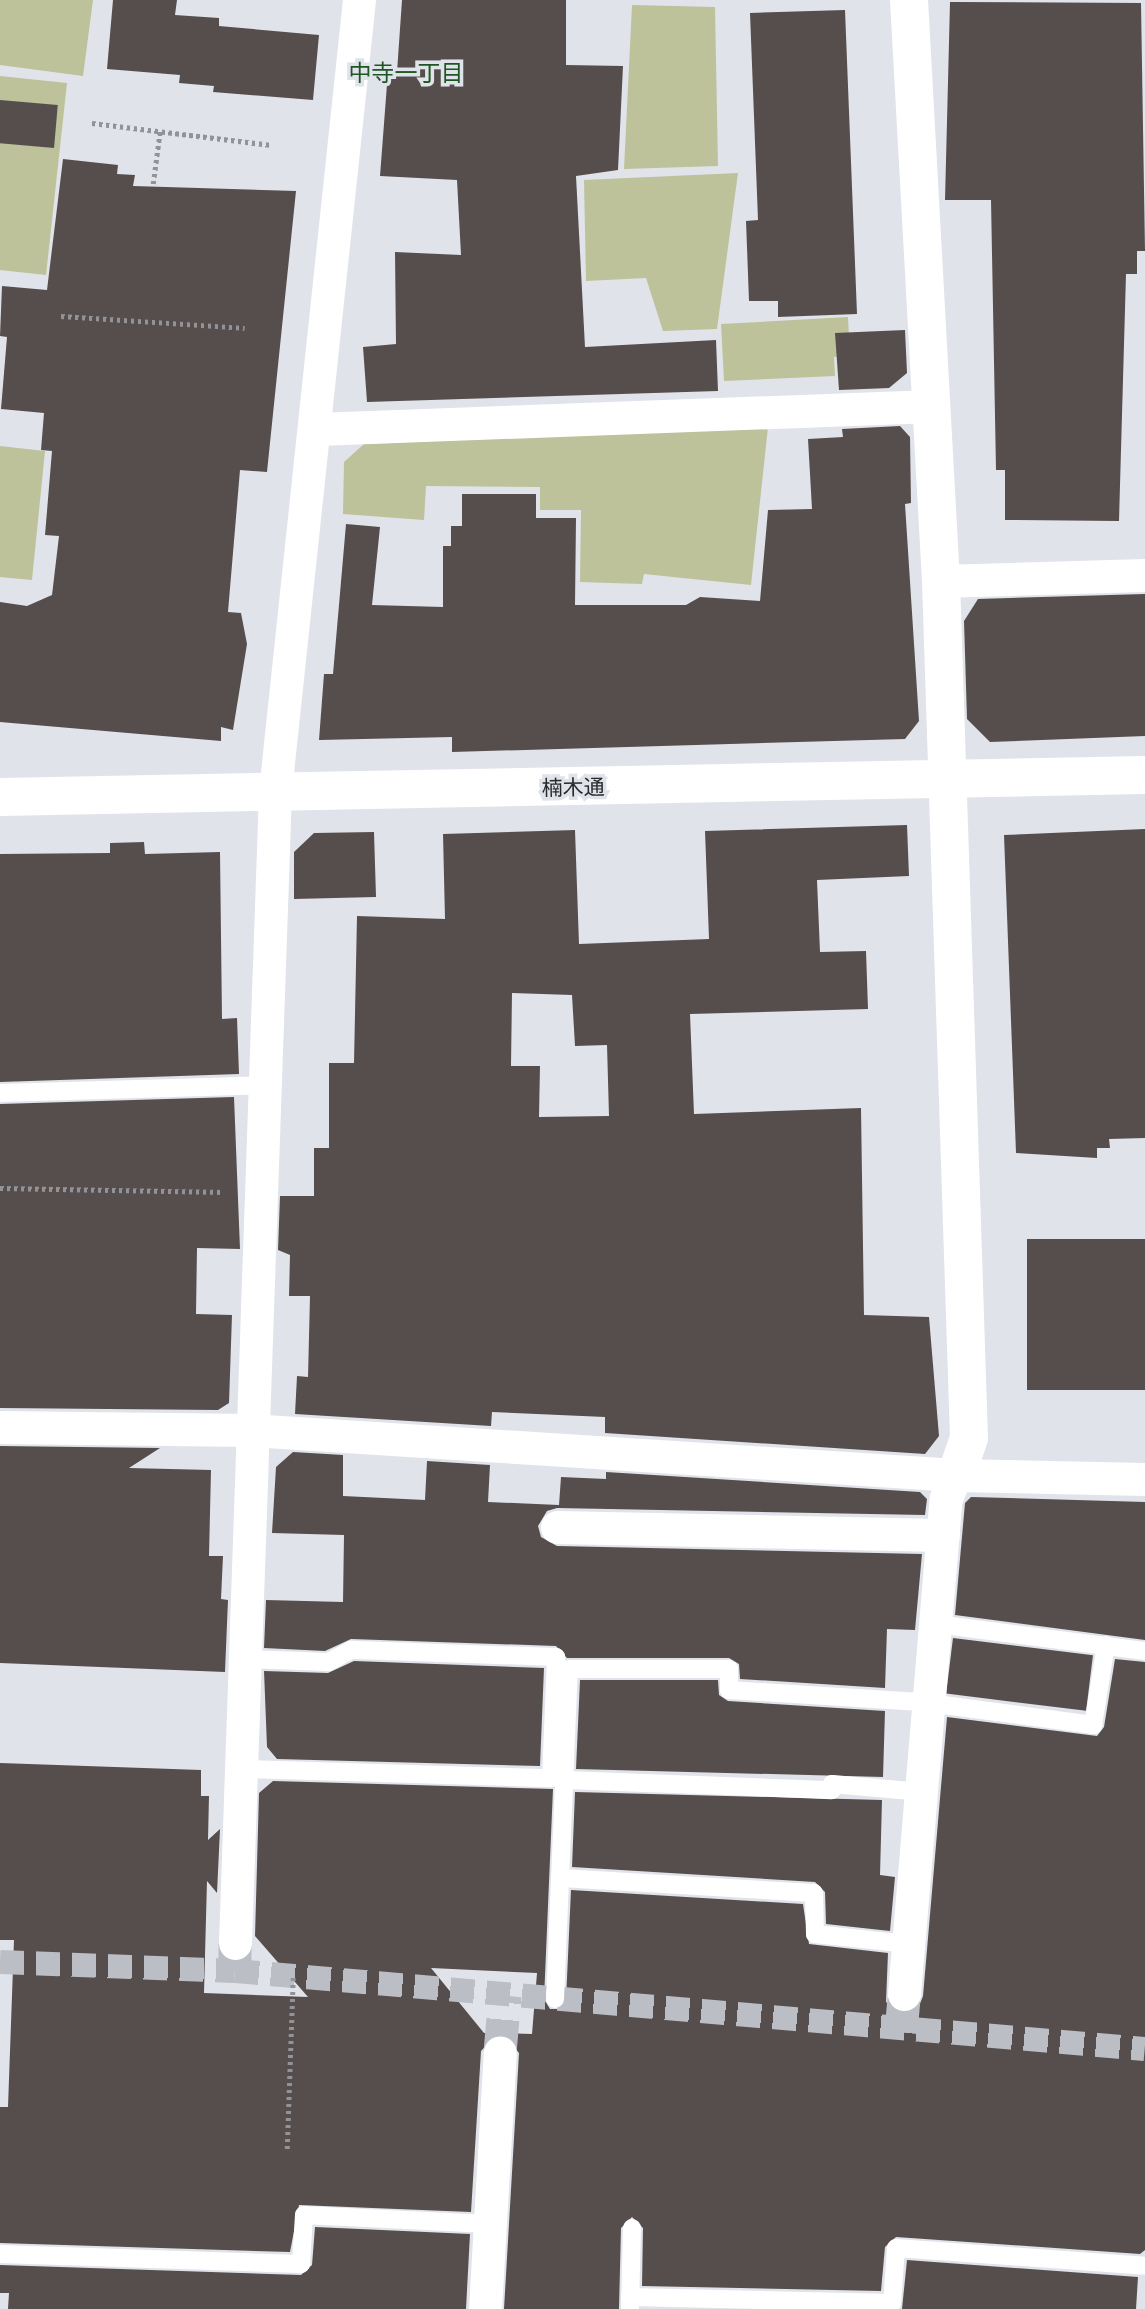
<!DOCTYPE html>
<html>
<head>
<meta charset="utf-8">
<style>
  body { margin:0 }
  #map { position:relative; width:1145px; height:2309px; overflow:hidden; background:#e0e3ea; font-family:"Golos Text","Noto Sans JP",sans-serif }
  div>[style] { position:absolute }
  .green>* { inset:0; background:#bdc29a }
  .building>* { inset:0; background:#564e4d; transform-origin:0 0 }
  .pedestrian-tunnel>* { height:24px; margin-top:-12px; transform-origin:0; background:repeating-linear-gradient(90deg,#bbbec4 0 24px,transparent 0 36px) }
  .minor-tunnel>* { height:33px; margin-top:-16.5px; transform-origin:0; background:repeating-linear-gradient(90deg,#bbbec4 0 33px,transparent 0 50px) }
  .path>* { height:4.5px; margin-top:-2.25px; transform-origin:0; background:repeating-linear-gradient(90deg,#919398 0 3.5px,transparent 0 7px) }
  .service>* { height:18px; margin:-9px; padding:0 9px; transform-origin:9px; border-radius:9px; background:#fff }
  .minor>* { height:33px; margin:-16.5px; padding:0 16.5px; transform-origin:16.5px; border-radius:16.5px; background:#fff }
  .tertiary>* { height:38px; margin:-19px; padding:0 19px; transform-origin:19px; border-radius:19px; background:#fff }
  span { translate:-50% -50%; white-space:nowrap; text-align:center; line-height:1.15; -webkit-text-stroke:7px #e0e3ea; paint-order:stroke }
  .street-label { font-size:21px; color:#27282a }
  .neighbourhood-label { font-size:23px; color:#1e5522 }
</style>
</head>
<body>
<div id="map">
  <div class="green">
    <div style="clip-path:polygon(0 0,93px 0,83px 76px,0 65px)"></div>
    <div style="clip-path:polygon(632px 5px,715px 7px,718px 166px,624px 169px)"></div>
    <div style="clip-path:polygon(0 76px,67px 83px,46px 275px,0 270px)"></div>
    <div style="clip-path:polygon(738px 173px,717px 329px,663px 331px,646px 278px,586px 281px,584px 180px)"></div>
    <div style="clip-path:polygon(848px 317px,850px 356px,834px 357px,835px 376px,724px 381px,721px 324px)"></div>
    <div style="clip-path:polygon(768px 427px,751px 585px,644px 574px,642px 584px,580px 582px,581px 510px,540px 510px,540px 487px,426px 486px,424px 520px,343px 514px,344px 462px,364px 444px)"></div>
    <div style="clip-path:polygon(0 446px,45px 451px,32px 580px,0 577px)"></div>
  </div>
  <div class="building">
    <div style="clip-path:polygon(113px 0,177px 0,175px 15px,219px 18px,219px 26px,319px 35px,313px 100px,213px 92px,214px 86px,179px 83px,180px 75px,107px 69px)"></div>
    <div style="clip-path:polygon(402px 0,566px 0,566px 65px,623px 66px,618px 170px,576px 176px,585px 347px,716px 340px,718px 391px,367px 402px,363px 347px,396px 344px,395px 252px,461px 255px,457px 180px,380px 176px,388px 71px,397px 72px)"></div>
    <div style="clip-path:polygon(950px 2px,1141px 3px,1145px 251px,1137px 251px,1137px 274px,1126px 274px,1119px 521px,1005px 520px,1005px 470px,996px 470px,991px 200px,945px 200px)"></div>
    <div style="clip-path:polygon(845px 10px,857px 314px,778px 317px,778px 301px,749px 301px,746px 221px,758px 220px,750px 13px)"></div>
    <div style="left:0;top:100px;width:58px;height:43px;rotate:5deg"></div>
    <div style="clip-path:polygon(63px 159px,118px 165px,117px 174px,135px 175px,133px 186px,296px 191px,267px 472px,240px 470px,228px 612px,241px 613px,247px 644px,233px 730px,221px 727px,221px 741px,0 722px,0 602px,27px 606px,52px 595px,59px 536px,45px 535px,52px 451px,41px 450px,44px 413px,1px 409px,7px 337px,0 336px,2px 286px,47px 290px)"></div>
    <div style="clip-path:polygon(905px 330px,907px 373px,889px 388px,839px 390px,835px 333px)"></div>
    <div style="clip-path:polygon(900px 426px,910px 437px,911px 503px,905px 504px,919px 721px,905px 739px,452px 752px,452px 737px,319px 740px,324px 674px,333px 674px,346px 524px,380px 527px,372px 605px,443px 607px,443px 546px,451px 546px,451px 526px,462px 526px,462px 494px,536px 494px,536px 518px,576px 518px,575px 605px,686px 605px,700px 597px,760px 601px,768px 510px,812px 509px,808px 439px,843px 437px,842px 429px)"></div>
    <div style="clip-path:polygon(1145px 594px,1145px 736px,990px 742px,967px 719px,964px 621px,978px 599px)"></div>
    <div style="clip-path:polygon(evenodd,907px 825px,909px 876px,817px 880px,820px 952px,866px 951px,868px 1009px,690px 1014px,694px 1114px,861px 1108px,864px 1315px,929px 1317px,939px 1436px,925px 1454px,605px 1433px,605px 1417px,492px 1412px,491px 1426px,295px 1414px,297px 1376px,308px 1377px,310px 1296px,289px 1296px,290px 1255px,278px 1250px,280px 1196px,314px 1196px,314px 1148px,329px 1148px,329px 1063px,354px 1063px,357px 916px,445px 919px,443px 834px,575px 830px,579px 944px,709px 939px,705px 831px,907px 825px,512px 993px,572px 995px,575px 1046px,607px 1045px,609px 1116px,539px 1117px,540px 1066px,511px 1066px,512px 993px)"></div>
    <div style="clip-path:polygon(1145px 829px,1145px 1138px,1109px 1139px,1110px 1148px,1097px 1148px,1097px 1158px,1016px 1153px,1004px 835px)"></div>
    <div style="clip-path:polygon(374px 832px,376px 897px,294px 899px,294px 852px,314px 833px)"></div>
    <div style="clip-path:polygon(144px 842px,145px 854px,220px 852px,222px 1019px,237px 1018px,239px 1074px,0 1082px,0 854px,110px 853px,110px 843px)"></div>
    <div style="clip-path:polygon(234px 1097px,240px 1249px,197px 1248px,196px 1314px,232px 1315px,229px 1403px,218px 1410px,0 1408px,0 1104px)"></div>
    <div style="left:1145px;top:1239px;width:151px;height:118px;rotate:90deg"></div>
    <div style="clip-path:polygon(0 1446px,160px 1448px,129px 1468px,211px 1470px,209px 1556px,223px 1556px,221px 1599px,228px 1600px,225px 1672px,0 1663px)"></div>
    <div style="clip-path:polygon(293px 1452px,343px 1455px,343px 1496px,425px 1500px,427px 1461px,490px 1465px,488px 1502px,559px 1505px,561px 1477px,606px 1479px,606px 1472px,920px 1492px,927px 1499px,925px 1515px,557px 1508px,547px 1511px,538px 1526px,541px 1537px,557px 1546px,922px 1554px,915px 1630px,887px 1629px,885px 1688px,740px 1679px,739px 1664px,729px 1658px,567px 1658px,556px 1646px,351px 1639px,325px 1651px,264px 1648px,266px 1600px,343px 1602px,344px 1535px,272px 1533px,276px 1467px)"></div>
    <div style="clip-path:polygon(971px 1497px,1145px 1502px,1145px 1640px,955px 1615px,965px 1503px)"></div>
    <div style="left:953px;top:1638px;width:141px;height:56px;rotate:7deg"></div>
    <div style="clip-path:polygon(1115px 1659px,1145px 1662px,1145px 2250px,1140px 2254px,896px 2237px,885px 2247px,881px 2291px,642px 2286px,643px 2228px,632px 2217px,621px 2228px,619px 2309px,504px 2309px,519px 2053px,503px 2033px,532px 2034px,537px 1973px,431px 1968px,484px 2033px,498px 2033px,481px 2051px,471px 2212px,299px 2205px,290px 2252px,0 2243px,0 2107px,8px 2107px,14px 1940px,0 1940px,0 1763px,201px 1770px,201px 1796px,209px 1796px,208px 1840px,220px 1829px,217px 1893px,207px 1881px,204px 1993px,308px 1997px,255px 1936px,259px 1793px,273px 1781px,553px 1789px,544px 1999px,550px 2009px,561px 2009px,566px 2000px,571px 1890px,803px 1904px,809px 1944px,888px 1953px,886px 2002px,903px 2013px,919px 2006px,923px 1996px,947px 1717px,1097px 1736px,1104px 1727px)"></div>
    <div style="clip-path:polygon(354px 1661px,544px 1668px,540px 1766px,277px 1759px,267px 1747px,264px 1671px,328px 1673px)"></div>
    <div style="clip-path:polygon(580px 1680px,718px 1680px,719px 1695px,728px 1701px,885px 1711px,883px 1777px,576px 1769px)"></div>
    <div style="clip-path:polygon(575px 1792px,882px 1800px,880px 1875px,895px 1877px,890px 1931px,826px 1924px,825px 1892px,815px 1882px,572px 1867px)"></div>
    <div style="clip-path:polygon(315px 2227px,470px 2234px,466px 2309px,8px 2309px,9px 2293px,0 2293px,0 2265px,301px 2275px,312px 2265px)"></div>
    <div style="clip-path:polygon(907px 2260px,1138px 2277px,1136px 2309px,902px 2309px)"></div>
  </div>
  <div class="pedestrian-tunnel">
    <div style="left:0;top:1962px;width:235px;rotate:2.2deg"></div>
    <div style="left:235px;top:1971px;width:913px;rotate:4.9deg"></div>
  </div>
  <div class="minor-tunnel">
    <div style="left:235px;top:1971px;width:28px;rotate:-90deg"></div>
    <div style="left:901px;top:2032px;width:38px;rotate:-85deg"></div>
    <div style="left:500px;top:2052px;width:57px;rotate:-85deg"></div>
  </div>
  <div class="path">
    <div style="left:92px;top:123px;width:179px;rotate:7deg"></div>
    <div style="left:153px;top:184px;width:53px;rotate:-82.5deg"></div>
    <div style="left:61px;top:316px;width:184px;rotate:3.7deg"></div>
    <div style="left:0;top:1188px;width:224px;rotate:1deg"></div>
    <div style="left:287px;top:2149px;width:173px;rotate:-88deg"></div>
  </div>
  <div class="service">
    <div style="left:0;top:1093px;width:262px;rotate:-1.7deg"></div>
    <div style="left:936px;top:1624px;width:211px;rotate:7.4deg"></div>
    <div style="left:242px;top:1769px;width:309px;rotate:1.7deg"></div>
    <div style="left:551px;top:1778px;width:121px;rotate:-87.6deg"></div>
    <div style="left:556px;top:1657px;width:205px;rotate:-178deg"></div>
    <div style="left:351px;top:1650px;width:26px;rotate:152deg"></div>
    <div style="left:328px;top:1662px;width:83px;rotate:-177.9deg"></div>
    <div style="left:566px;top:1780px;width:266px;rotate:2.2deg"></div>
    <div style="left:832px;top:1790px;width:6px;rotate:-90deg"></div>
    <div style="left:832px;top:1784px;width:91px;rotate:5deg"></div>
    <div style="left:561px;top:1878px;width:253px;rotate:3.4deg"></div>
    <div style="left:814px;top:1893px;width:41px;rotate:88.6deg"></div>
    <div style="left:815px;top:1934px;width:95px;rotate:6.1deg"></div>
    <div style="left:555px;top:1999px;width:330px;rotate:-87.6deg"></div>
    <div style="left:569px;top:1669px;width:160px"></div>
    <div style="left:729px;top:1669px;width:21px;rotate:90deg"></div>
    <div style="left:729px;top:1690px;width:192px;rotate:3.6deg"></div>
    <div style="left:921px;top:1702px;width:174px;rotate:7.6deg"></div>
    <div style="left:1093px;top:1725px;width:81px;rotate:-80.8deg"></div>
    <div style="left:0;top:2254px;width:301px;rotate:1.9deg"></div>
    <div style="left:301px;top:2264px;width:49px;rotate:-86.5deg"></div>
    <div style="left:304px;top:2215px;width:185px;rotate:2.8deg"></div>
    <div style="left:630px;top:2297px;width:262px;rotate:1.3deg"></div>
    <div style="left:892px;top:2303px;width:55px;rotate:-85.8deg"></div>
    <div style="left:896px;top:2248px;width:250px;rotate:4.1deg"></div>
    <div style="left:630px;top:2309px;width:81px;rotate:-88.6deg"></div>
  </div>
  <div class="minor">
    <div style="left:317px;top:429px;width:615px;rotate:-2.14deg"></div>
    <div style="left:941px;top:581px;width:204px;rotate:-1.7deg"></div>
    <div style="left:0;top:1427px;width:251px;rotate:0.7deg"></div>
    <div style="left:251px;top:1430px;width:706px;rotate:3.65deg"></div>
    <div style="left:956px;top:1475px;width:189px;rotate:1.2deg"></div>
    <div style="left:557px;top:1527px;width:386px;rotate:1.2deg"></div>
    <div style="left:235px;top:1943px;width:1153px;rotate:-88.01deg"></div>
    <div style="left:275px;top:791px;width:795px;rotate:-83.94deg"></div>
    <div style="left:904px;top:1994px;width:498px;rotate:-85.2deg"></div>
    <div style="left:946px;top:1498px;width:25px;rotate:-67deg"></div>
    <div style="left:485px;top:2309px;width:257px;rotate:-86.7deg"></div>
  </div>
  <div class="tertiary">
    <div style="left:909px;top:0;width:582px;rotate:86.85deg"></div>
    <div style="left:941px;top:581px;width:857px;rotate:88.13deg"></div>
    <div style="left:969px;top:1438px;width:39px;rotate:109deg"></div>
    <div style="left:0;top:797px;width:1145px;rotate:-1.1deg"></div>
  </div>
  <div class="street-label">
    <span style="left:573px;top:787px;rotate:-1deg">楠木通</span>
  </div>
  <div class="neighbourhood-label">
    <span style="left:406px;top:72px">中寺一丁目</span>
  </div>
</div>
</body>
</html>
